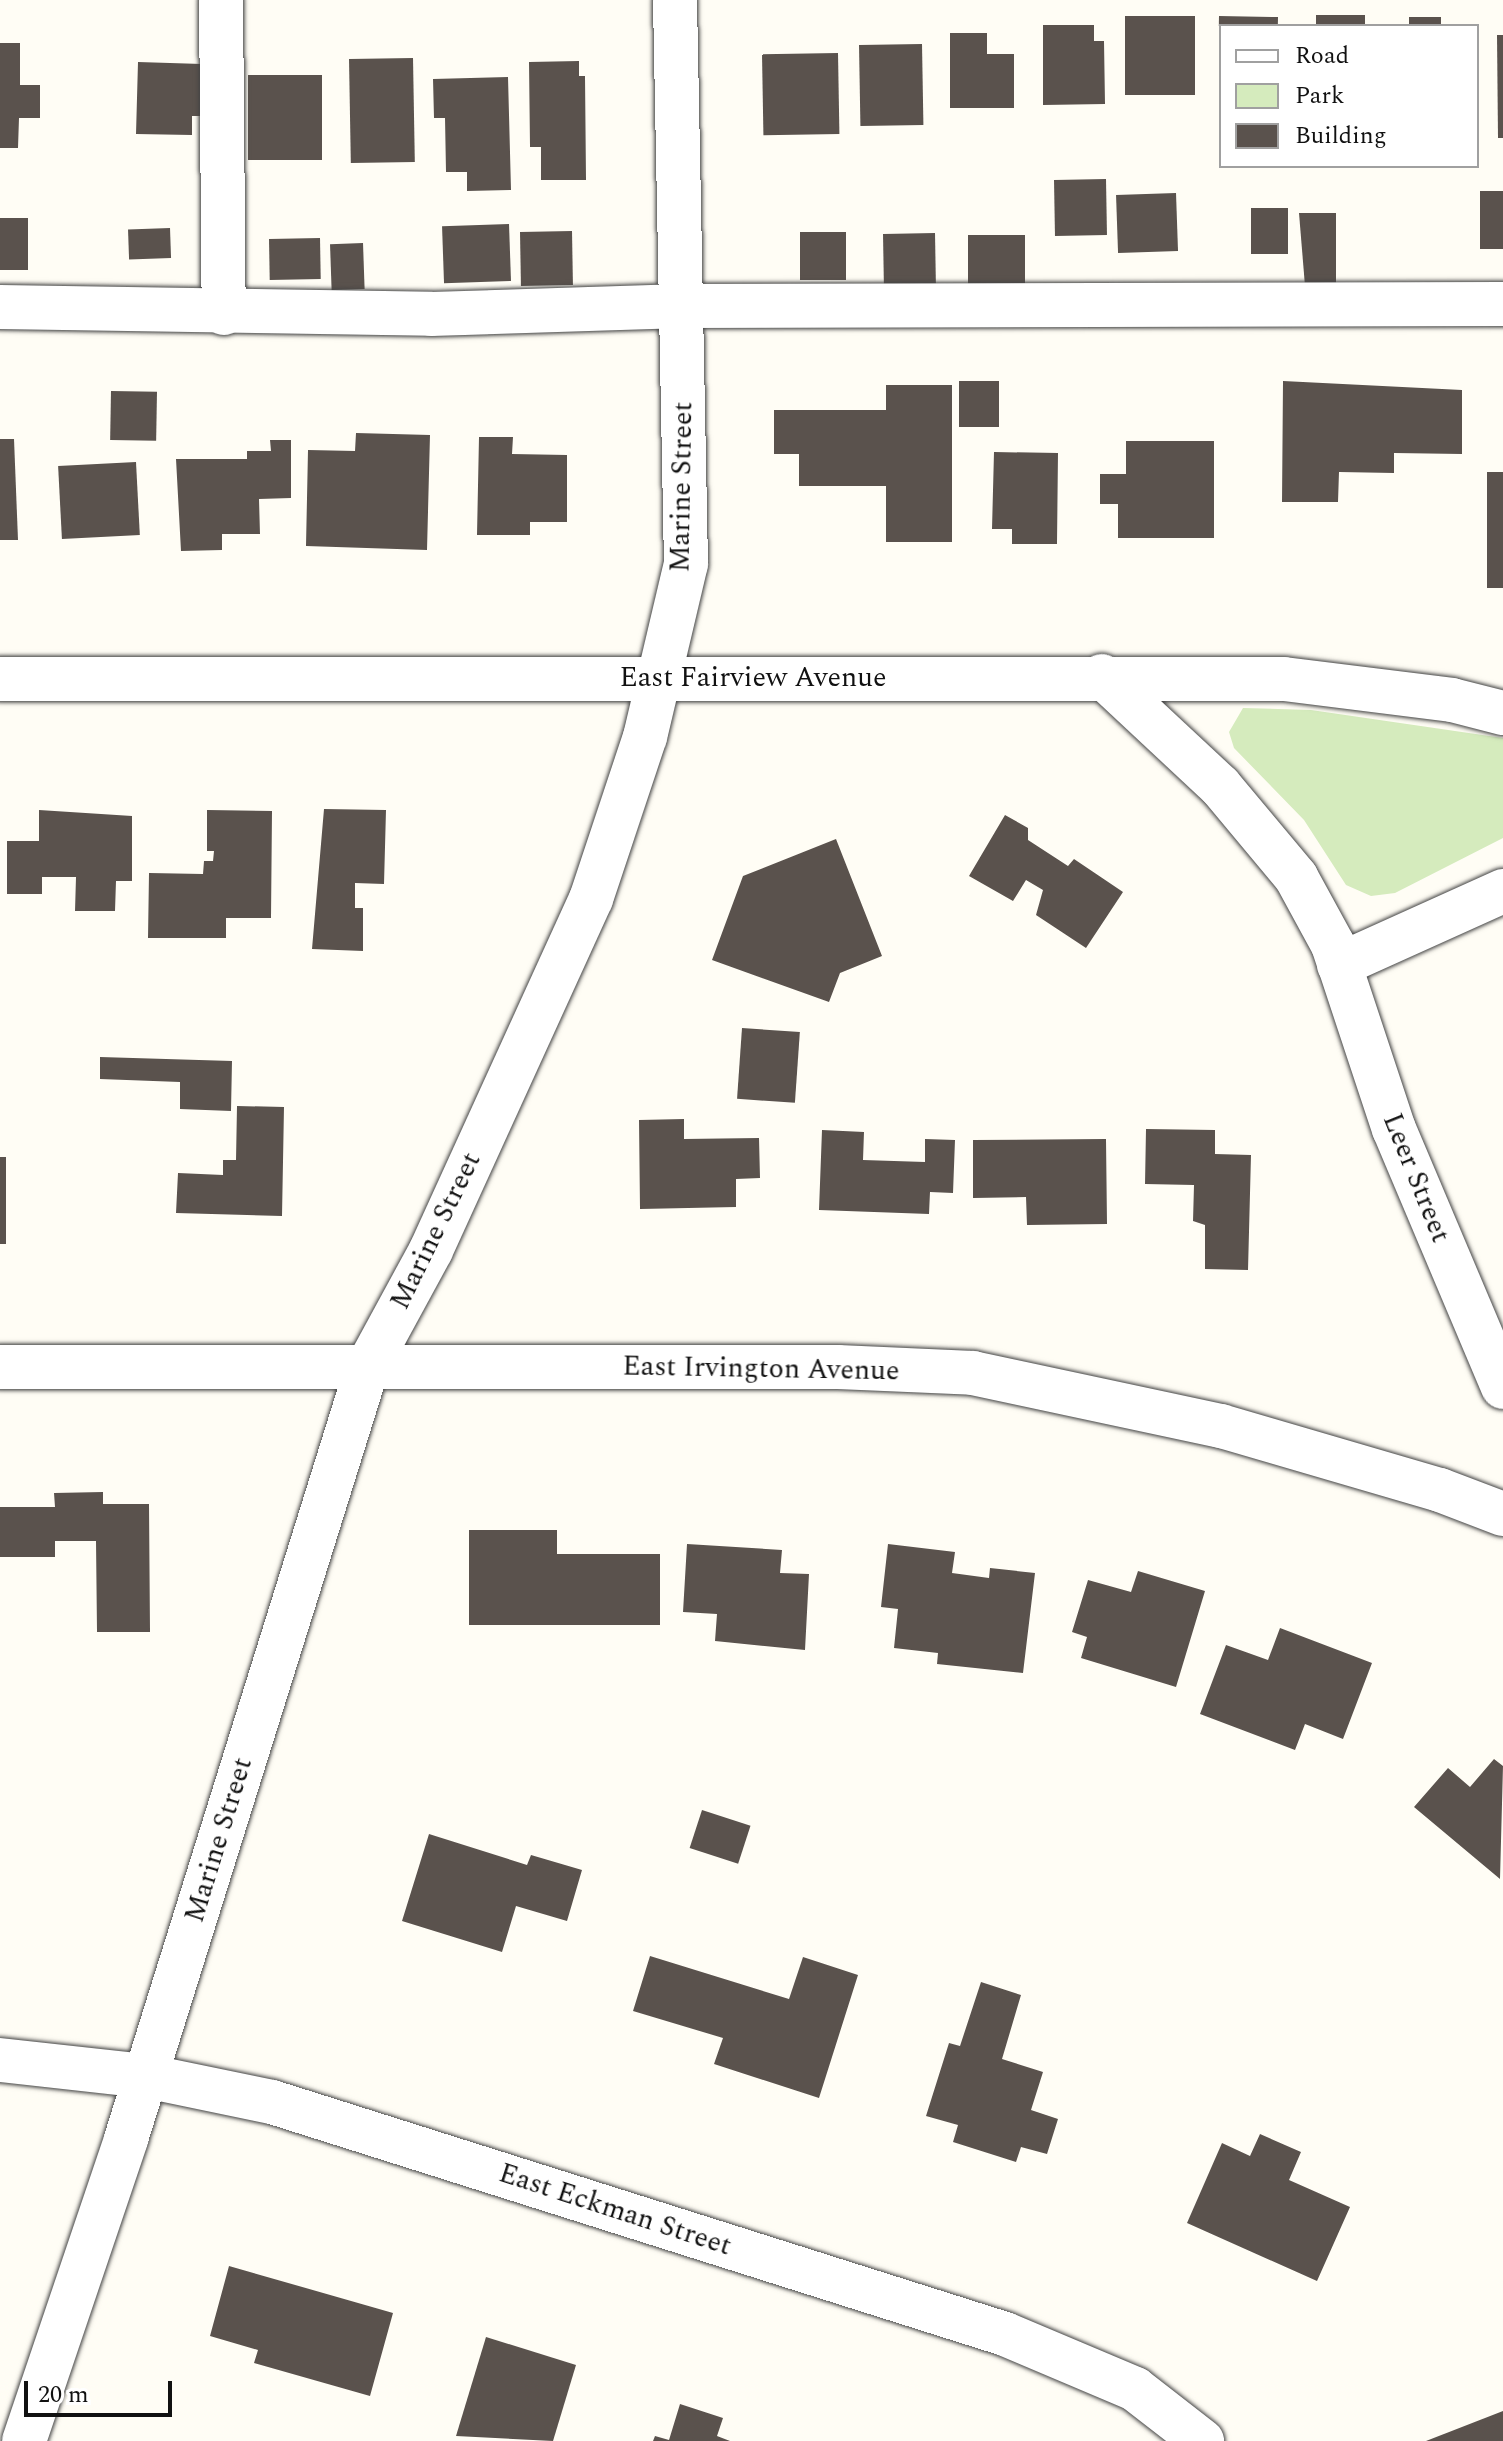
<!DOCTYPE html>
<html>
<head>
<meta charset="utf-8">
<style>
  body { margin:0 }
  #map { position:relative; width:1503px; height:2441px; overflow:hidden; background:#fffdf5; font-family:Spectral,serif }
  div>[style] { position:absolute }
  .green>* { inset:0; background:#d5ebbd }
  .building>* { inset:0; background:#5a524d; transform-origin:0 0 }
  .roads { filter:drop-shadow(0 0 2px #444) drop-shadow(0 0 2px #444) }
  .minor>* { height:44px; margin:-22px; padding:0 22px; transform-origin:22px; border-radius:22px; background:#fff }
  span { translate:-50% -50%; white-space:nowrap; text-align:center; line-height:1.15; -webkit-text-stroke:8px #fff; paint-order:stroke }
  .street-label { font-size:28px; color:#111 }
  .legend { position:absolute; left:1219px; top:24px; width:260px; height:144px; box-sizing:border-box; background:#fff; border:2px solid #a0a0a0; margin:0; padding:10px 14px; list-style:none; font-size:24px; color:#111 }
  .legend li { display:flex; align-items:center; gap:16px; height:40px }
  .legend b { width:40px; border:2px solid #a0a0a0 }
  .scale { position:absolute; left:24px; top:2381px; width:148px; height:36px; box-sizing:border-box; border:4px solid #111; border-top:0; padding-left:10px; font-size:24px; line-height:28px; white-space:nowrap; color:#111; -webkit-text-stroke:6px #fff; paint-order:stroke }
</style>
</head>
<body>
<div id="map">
  <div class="green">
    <div style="clip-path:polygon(1243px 708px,1311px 710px,1503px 738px,1503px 838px,1395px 893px,1371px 896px,1346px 885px,1304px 820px,1234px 748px,1229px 732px)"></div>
  </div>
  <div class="building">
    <div style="left:1316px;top:15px;width:49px;height:11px"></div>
    <div style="left:1195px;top:16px;width:79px;height:70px;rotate:90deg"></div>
    <div style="left:1219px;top:16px;width:59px;height:10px;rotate:1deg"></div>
    <div style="left:1409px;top:17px;width:32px;height:9px"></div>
    <div style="clip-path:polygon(1043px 25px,1094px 25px,1094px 41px,1104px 41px,1105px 104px,1043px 105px)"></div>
    <div style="clip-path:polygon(950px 33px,987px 33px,987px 54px,1014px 54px,1014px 108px,950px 108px)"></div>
    <div style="clip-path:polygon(1497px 35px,1503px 35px,1503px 138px,1498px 138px)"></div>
    <div style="clip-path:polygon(0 43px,20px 43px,20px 85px,40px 85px,40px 118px,19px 118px,18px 148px,0 148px)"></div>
    <div style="left:922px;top:44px;width:81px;height:63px;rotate:89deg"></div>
    <div style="left:838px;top:53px;width:81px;height:76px;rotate:89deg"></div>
    <div style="left:413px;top:58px;width:104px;height:64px;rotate:89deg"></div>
    <div style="clip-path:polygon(579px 61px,579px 76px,585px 76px,586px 180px,541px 180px,541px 147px,530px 147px,529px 62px)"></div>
    <div style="clip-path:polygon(138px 62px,202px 64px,200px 116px,192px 116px,192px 135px,136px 134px)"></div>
    <div style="left:248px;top:75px;width:74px;height:85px"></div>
    <div style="clip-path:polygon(508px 77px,511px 190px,467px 191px,467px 172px,446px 172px,445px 118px,434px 118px,433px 79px)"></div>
    <div style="left:1106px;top:179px;width:56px;height:52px;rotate:89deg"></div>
    <div style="left:1480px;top:191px;width:23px;height:58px"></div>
    <div style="left:1176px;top:193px;width:58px;height:60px;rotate:88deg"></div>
    <div style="left:1251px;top:208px;width:37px;height:46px"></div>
    <div style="clip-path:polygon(1299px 213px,1336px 213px,1336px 286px,1305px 286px)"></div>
    <div style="left:0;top:218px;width:28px;height:52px"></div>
    <div style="left:509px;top:224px;width:57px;height:67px;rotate:88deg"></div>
    <div style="left:170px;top:228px;width:30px;height:42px;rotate:88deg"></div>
    <div style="left:572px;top:231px;width:54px;height:52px;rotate:89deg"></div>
    <div style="left:800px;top:232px;width:46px;height:48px"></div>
    <div style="left:935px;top:233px;width:51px;height:52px;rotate:89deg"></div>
    <div style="left:968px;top:235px;width:57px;height:50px"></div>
    <div style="left:320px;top:238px;width:41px;height:51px;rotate:89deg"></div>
    <div style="left:363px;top:243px;width:46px;height:33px;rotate:88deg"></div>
    <div style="left:959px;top:381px;width:40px;height:46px"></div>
    <div style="clip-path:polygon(1283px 381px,1462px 390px,1462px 454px,1394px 453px,1394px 473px,1339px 472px,1338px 502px,1282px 502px)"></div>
    <div style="clip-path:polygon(886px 385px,952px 385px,952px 542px,886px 542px,886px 486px,799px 486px,799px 454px,774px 454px,774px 410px,886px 410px)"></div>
    <div style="left:111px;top:391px;width:46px;height:49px;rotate:1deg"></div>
    <div style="clip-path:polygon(356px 433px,430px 435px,427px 550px,306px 546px,308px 450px,355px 451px)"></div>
    <div style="clip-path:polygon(479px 437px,513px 437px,512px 454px,567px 455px,567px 522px,530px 522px,530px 535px,477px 535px)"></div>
    <div style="clip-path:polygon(0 439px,14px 439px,18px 540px,0 540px)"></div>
    <div style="clip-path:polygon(270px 440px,291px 440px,291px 498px,259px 499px,260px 534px,222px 534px,222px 550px,181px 551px,176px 459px,247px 459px,247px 451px,271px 451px)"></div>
    <div style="clip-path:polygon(1126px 441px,1214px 441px,1214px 538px,1118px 538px,1118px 504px,1100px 504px,1100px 474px,1126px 474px)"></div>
    <div style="clip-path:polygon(994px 452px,1058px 453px,1057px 544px,1012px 544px,1012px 529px,992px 529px)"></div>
    <div style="left:136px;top:462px;width:73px;height:78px;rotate:87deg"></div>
    <div style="left:1487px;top:472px;width:16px;height:116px"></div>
    <div style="clip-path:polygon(324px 809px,386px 810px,384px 884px,355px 883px,355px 908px,363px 908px,363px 951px,312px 949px)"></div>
    <div style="clip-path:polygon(39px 810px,132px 816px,132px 881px,116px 881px,115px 911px,75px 911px,76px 877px,42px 877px,42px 894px,7px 894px,7px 841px,39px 841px)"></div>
    <div style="clip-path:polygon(207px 810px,272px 811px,271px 918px,226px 918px,226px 938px,148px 938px,149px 873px,203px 874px,204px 861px,213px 861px,214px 851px,207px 851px)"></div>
    <div style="clip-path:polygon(1005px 815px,1028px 828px,1028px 840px,1068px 866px,1074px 859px,1123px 892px,1086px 948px,1036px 915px,1043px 890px,1026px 880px,1013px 901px,969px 876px)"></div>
    <div style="clip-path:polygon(836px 839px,882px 956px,840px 973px,829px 1002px,712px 960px,743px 876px)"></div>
    <div style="left:742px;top:1028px;width:58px;height:71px;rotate:4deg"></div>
    <div style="clip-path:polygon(100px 1057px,232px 1061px,231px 1111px,180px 1109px,180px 1082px,100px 1079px)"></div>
    <div style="clip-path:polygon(237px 1106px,284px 1107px,282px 1216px,176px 1213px,178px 1173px,223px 1175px,223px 1160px,236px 1160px)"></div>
    <div style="clip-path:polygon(684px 1119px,684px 1139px,759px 1138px,760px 1178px,736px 1179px,736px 1207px,640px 1209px,639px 1120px)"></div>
    <div style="clip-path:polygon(1146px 1129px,1215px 1130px,1215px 1154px,1251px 1155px,1248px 1270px,1205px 1269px,1205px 1225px,1193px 1221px,1194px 1185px,1145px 1184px)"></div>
    <div style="clip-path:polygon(822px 1130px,864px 1132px,863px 1160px,925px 1162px,925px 1139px,955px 1140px,953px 1193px,930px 1192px,929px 1214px,819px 1210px)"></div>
    <div style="clip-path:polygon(1106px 1139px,1107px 1224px,1027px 1225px,1026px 1197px,973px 1198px,973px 1140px)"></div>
    <div style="left:0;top:1157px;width:6px;height:87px"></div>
    <div style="clip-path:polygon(103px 1492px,103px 1504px,149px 1504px,150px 1632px,97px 1632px,96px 1541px,55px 1541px,55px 1557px,0 1557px,0 1507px,55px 1507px,54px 1493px)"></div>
    <div style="clip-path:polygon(469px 1530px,557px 1530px,557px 1554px,660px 1554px,660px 1625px,469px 1625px)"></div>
    <div style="clip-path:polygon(687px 1544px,782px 1550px,780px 1573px,809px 1574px,805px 1650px,715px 1641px,717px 1614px,683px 1612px)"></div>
    <div style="clip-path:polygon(888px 1544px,955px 1552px,952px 1573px,989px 1578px,990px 1568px,1035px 1573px,1023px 1673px,937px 1664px,938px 1653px,894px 1648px,898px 1609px,881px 1607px)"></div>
    <div style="clip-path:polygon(1138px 1571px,1205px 1591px,1176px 1687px,1081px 1658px,1087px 1637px,1072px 1632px,1088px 1580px,1131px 1592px)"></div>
    <div style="clip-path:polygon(1280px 1628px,1372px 1663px,1343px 1739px,1305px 1724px,1295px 1750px,1200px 1714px,1226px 1645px,1268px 1660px)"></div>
    <div style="clip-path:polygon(1494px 1759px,1503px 1766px,1500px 1879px,1414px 1807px,1448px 1768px,1470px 1787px)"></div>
    <div style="left:702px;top:1810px;width:51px;height:40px;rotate:18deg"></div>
    <div style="clip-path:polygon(429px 1834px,527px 1865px,531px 1855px,582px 1870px,567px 1921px,516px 1906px,502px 1952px,402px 1921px)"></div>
    <div style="clip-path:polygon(650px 1956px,789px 1999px,803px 1957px,858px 1975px,819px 2098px,714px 2064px,723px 2038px,633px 2011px)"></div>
    <div style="clip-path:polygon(981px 1982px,1021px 1995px,1002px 2059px,1043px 2072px,1031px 2110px,1058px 2119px,1047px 2154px,1021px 2147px,1016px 2162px,953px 2142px,958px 2125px,926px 2116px,949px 2043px,960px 2046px)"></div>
    <div style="clip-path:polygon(1260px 2134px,1301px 2152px,1289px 2180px,1350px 2207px,1317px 2281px,1187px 2223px,1222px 2143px,1250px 2156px)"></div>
    <div style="clip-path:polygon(229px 2266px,393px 2313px,370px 2396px,254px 2363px,258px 2350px,210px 2336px)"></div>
    <div style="clip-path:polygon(486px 2337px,576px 2365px,553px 2441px,456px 2436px)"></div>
    <div style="clip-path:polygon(680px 2404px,723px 2418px,717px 2436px,730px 2441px,653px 2441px,655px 2436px,669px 2440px)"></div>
    <div style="clip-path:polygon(1503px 2411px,1503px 2441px,1426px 2441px)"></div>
  </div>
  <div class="roads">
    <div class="minor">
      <div style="left:221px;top:0;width:313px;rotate:89.5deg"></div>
      <div style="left:0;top:307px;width:431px;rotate:0.9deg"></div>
      <div style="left:431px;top:314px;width:252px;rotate:-1.8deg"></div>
      <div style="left:683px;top:306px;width:820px;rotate:-0.14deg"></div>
      <div style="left:1102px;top:676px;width:161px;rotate:43deg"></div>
      <div style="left:1220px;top:786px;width:119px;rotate:50.1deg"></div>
      <div style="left:1296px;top:877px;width:77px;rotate:61.4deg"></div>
      <div style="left:1333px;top:945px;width:194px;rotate:71.7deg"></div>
      <div style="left:1394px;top:1129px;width:280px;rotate:67.1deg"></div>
      <div style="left:0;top:679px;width:1284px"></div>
      <div style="left:1284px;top:679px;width:169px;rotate:7.1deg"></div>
      <div style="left:1452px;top:700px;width:53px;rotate:14.3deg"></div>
      <div style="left:1339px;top:965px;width:180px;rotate:-24.3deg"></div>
      <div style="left:0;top:1367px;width:838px"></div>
      <div style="left:838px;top:1367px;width:135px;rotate:2.5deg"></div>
      <div style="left:973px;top:1373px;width:254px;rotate:12.1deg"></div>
      <div style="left:1221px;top:1426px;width:228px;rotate:16.3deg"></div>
      <div style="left:1440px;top:1490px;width:67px;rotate:20.9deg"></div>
      <div style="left:0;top:2060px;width:147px;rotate:6.3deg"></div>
      <div style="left:146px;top:2076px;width:129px;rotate:11.7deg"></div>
      <div style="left:272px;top:2102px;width:769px;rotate:17.56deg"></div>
      <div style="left:1005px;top:2334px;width:141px;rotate:22.9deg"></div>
      <div style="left:1135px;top:2389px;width:85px;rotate:37.8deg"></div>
      <div style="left:24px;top:2441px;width:319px;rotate:-71.3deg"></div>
      <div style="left:126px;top:2139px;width:808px;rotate:-72.64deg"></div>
      <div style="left:367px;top:1368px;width:134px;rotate:-61.5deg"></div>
      <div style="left:431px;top:1250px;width:386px;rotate:-65.5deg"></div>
      <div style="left:591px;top:899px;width:171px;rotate:-71.6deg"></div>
      <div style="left:645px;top:737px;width:178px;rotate:-76.7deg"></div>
      <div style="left:686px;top:564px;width:564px;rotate:-91.12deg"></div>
    </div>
  </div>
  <div class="street-label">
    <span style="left:682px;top:487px;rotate:-89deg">Marine Street</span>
    <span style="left:753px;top:678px">East Fairview Avenue</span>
    <span style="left:1416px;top:1178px;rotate:68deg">Leer Street</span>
    <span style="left:436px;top:1231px;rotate:-64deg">Marine Street</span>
    <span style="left:761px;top:1369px;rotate:1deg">East Irvington Avenue</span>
    <span style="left:219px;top:1840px;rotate:-73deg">Marine Street</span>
    <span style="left:615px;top:2210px;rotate:18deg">East Eckman Street</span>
  </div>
  <ul class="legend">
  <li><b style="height:10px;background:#fff"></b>Road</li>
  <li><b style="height:22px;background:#d5ebbd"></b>Park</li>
  <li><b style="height:22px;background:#5a524d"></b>Building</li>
  </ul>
  <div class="scale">20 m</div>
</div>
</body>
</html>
